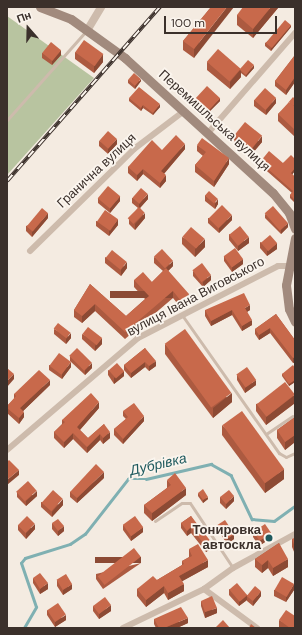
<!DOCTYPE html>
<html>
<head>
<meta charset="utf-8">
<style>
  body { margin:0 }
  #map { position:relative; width:302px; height:635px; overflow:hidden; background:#f4ebe1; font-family:"DM Sans",sans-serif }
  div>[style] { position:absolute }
  .green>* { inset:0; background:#b8c4a0 }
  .stream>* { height:2.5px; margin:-1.25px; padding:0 1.25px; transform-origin:1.25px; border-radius:1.25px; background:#7fb0b2 }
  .service>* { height:3px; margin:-1.5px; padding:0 1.5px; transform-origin:1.5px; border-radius:1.5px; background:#cdbbac }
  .minor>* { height:6px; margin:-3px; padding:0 3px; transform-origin:3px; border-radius:3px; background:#cdbbac }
  .tertiary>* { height:8px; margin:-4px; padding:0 4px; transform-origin:4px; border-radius:4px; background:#cdbbac }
  .secondary>* { height:9px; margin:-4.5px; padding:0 4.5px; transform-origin:4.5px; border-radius:4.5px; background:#a18a7d }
  .rail>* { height:4px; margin-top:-2px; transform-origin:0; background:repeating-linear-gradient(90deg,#fbf5ee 0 8px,#3b302b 0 16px); box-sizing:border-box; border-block:1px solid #3b302b }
  .wall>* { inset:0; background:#ac5a40 }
  .shaded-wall>* { inset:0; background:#8c4a34; transform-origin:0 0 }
  .building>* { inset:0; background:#c8694b; transform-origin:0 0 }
  .dots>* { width:11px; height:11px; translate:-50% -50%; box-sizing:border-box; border:2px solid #fbf5ee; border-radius:50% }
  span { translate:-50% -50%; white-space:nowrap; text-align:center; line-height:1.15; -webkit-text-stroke:3.5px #fbf5ee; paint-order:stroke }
  .street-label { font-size:13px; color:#3b302b }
  .poi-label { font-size:13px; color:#3b302b; font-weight:700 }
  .right { translate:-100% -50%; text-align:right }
  .water-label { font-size:14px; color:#1f5a5e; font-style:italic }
  .frame { position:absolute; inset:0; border:8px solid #3b302b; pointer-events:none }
  .north { position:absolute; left:8px; top:8px; width:40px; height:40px; -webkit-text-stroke:3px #fbf5ee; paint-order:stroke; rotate:340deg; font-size:11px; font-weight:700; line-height:16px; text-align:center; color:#3b302b }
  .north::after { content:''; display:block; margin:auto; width:14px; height:18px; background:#3b302b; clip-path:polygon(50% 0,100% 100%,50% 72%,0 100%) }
  .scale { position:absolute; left:164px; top:16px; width:113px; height:18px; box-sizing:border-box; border:2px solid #3b302b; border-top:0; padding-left:5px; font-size:12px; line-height:14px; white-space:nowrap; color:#3b302b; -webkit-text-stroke:3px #fbf5ee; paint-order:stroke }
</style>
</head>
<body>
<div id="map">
  <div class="green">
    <div style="clip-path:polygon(7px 16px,94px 78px,7px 175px)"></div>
  </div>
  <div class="stream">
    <div style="left:24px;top:628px;width:24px;rotate:-60deg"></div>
    <div style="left:36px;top:607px;width:46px;rotate:-108.8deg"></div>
    <div style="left:21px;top:563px;width:6px;rotate:-51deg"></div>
    <div style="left:25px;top:558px;width:47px;rotate:-17.3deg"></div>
    <div style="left:70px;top:544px;width:18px;rotate:-34deg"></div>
    <div style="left:85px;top:534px;width:70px;rotate:-52deg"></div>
    <div style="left:128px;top:479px;width:18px"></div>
    <div style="left:146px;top:479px;width:67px;rotate:-13deg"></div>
    <div style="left:211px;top:464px;width:23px;rotate:29deg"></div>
    <div style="left:231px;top:475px;width:49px;rotate:64.5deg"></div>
    <div style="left:252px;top:519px;width:22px;rotate:5deg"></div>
    <div style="left:274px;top:521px;width:26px;rotate:-36deg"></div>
  </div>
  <div class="service">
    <div style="left:7px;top:120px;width:119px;rotate:-48.4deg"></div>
    <div style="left:182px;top:315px;width:169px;rotate:54.9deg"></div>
    <div style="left:279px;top:453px;width:8px;rotate:30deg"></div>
    <div style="left:286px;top:457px;width:10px;rotate:-24deg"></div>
    <div style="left:266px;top:434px;width:32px;rotate:-34deg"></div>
    <div style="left:155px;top:521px;width:32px;rotate:-34deg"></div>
    <div style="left:182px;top:503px;width:8px"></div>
    <div style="left:190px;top:503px;width:78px;rotate:56.5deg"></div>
  </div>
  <div class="minor">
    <div style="left:208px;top:133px;width:133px;rotate:-49deg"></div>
    <div style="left:30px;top:251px;width:146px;rotate:-44.4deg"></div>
    <div style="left:134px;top:149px;width:63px;rotate:-37.2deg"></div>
    <div style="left:7px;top:450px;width:172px;rotate:-40.5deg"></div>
    <div style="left:138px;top:338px;width:157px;rotate:-27.2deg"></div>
    <div style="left:278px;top:266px;width:11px"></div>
    <div style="left:204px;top:589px;width:66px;rotate:36.3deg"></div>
    <div style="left:123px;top:628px;width:90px;rotate:-25.7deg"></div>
    <div style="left:204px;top:589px;width:36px;rotate:-36deg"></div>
    <div style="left:233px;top:568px;width:71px;rotate:-28.7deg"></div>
  </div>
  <div class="tertiary">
    <div style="left:88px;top:29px;width:26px;rotate:-59deg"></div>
  </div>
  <div class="secondary">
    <div style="left:40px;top:7px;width:33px;rotate:21deg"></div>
    <div style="left:71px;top:19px;width:67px;rotate:35.8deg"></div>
    <div style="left:125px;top:58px;width:200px;rotate:42.4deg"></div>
    <div style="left:273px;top:193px;width:26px;rotate:51deg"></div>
    <div style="left:289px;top:213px;width:17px;rotate:69deg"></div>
    <div style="left:295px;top:238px;width:48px;rotate:100.8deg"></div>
    <div style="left:286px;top:285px;width:24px;rotate:83deg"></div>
    <div style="left:289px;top:309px;width:14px;rotate:65deg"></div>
  </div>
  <div class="rail">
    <div style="left:7px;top:181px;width:232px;rotate:-48.7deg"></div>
  </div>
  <div class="wall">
    <div style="clip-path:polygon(211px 7px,194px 58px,183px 50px,183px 41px)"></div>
    <div style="clip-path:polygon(278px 7px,278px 8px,253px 38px,237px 25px,237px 15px)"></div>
    <div style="clip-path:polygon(291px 27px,271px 51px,265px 46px,265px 43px)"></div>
    <div style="clip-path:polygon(75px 52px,103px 62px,94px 73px,75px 59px)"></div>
    <div style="clip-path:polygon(42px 53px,61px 55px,52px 65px,42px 58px)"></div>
    <div style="clip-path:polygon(295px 55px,295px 82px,286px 95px,275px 86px,275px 81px)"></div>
    <div style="clip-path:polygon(207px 62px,240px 69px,254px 68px,246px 77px,241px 73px,241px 77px,230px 89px,207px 70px)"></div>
    <div style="clip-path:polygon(128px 80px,141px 81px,135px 89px,128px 83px)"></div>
    <div style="clip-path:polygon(129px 98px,160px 107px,153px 115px,143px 108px,141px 111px,129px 101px)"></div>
    <div style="clip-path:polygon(194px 98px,220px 101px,207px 114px,194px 101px)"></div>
    <div style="clip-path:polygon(295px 99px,295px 137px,278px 121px,278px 114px)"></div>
    <div style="clip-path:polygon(254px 100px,276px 103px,266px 115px,254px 106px)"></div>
    <div style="clip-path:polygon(234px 136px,262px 142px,251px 155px,234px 141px)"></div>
    <div style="clip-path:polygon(99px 141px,117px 144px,108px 154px,99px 146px)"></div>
    <div style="clip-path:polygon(197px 145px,229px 164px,214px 187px,195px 172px,195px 165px,203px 156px,197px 151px)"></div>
    <div style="clip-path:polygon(185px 149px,164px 174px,166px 181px,160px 188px,143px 174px,137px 181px,128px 173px,128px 167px,162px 150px)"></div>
    <div style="clip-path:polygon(295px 159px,295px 171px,292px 174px,295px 177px,295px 203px,290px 198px,290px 195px,292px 193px,260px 165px,260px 162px,283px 163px)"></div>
    <div style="clip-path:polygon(205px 195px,218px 204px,215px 209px,205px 201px)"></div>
    <div style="clip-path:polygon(98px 198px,120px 201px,110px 213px,98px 203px)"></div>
    <div style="clip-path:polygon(132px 198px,148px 199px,140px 208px,145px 218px,135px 230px,129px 224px,129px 219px,138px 208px,132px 203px)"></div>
    <div style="clip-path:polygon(265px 214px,288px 227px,281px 234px,265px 218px)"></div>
    <div style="clip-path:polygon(48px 218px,32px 237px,26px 231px,26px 226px)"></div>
    <div style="clip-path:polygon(208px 218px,232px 220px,219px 233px,208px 223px)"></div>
    <div style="clip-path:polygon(96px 221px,118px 225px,109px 236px,96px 226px)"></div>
    <div style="clip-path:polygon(229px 234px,249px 243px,238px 251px,229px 240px)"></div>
    <div style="clip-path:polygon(182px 237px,205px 247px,195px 257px,182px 244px)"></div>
    <div style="clip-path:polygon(260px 242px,277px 249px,267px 256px,260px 248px)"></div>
    <div style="clip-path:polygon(224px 256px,243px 264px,232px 272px,224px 261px)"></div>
    <div style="clip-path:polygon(105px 257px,127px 268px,121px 276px,105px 263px)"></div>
    <div style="clip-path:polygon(154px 257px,173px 266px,168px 271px,189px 302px,181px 308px,173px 298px,125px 339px,95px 311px,82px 323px,74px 317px,74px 310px,90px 284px,126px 316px,145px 299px,134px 287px,134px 280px,152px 282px,163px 271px,154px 263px)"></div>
    <div style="clip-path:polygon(193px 271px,211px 280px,203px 287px,193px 276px)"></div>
    <div style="clip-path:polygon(205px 310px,250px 310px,247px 312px,252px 325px,242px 331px,232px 315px,211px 326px,205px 316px)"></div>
    <div style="clip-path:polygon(276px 314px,295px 340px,295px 362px,293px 363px,270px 333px,259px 340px,255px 334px,255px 329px)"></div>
    <div style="clip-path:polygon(54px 329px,71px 338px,66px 344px,54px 334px)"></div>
    <div style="clip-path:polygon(82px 334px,102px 344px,95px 351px,82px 339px)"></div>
    <div style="clip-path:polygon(165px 344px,232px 402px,213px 418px,165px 354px)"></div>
    <div style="clip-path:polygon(145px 348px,156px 366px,149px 371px,145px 367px,131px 378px,124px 370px,124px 365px)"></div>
    <div style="clip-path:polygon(70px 356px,92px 368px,85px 375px,70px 361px)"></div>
    <div style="clip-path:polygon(49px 365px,71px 367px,62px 379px,49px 370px)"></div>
    <div style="clip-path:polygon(295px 368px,295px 382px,289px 386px,282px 376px,282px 374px)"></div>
    <div style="clip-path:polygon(108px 370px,124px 376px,114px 384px,108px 375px)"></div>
    <div style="clip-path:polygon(237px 375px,256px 385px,245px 393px,237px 380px)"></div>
    <div style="clip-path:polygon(50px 385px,23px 411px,24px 417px,19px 424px,7px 413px,7px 406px,14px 399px,14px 394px)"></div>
    <div style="clip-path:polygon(295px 395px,295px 403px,266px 425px,256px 411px,256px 404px)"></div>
    <div style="clip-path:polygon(99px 408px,80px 430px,88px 438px,104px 424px,110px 438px,103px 444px,100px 440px,87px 453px,73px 439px,64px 448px,54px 438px,54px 432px,62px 424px,62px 420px)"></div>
    <div style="clip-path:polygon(123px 411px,144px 421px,123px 444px,114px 435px,114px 429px,126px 419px,123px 416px)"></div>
    <div style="clip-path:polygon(295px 417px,295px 442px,285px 450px,277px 438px,277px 430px)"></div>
    <div style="clip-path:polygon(222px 425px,284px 479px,265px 493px,222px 435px)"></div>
    <div style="clip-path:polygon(104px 478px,77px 503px,70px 497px,70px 492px)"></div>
    <div style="clip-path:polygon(167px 480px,186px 495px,152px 521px,144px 513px,144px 505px,167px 488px)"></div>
    <div style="clip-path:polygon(17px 492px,37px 496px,26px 506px,17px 497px)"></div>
    <div style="clip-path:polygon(198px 493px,208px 499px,203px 503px,198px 496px)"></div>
    <div style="clip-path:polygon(220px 497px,234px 501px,226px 509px,220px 503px)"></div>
    <div style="clip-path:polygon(41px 502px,63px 505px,52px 517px,41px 507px)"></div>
    <div style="clip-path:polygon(191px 516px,212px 548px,206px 552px,191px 533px,187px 536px,181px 528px,181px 523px)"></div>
    <div style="clip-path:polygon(52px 523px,64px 531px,58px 536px,52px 529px)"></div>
    <div style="clip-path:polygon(18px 525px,35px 529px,26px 539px,18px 530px)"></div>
    <div style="clip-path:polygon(123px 525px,143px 532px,131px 541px,123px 530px)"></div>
    <div style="clip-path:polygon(218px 525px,234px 539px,227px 544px,218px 530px)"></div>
    <div style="clip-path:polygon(253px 532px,271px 538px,259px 546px,253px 537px)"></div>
    <div style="clip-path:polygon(295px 538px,295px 554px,292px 547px,292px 539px)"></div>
    <div style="clip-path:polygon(279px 543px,288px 567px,273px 576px,268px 568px,262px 573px,255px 567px,255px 559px)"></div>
    <div style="clip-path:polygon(189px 549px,208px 567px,182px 581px,184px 591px,168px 600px,164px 593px,146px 607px,137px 596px,137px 589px,157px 580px,182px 565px,182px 561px,189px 557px)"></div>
    <div style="clip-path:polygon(141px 563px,103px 589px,96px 579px,96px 574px)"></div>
    <div style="clip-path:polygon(33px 578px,48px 589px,40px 594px,33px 583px)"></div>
    <div style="clip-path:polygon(57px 580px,72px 589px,63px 595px,57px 586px)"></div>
    <div style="clip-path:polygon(229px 589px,247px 595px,261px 596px,253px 606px,247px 601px,247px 600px,239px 606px,229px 595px)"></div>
    <div style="clip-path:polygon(274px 590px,294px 590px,286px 602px,274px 596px)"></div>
    <div style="clip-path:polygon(201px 601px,217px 613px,205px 618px,201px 606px)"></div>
    <div style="clip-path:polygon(93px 606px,111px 611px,99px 619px,93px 611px)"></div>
    <div style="clip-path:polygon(47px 610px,66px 620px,55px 627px,47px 615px)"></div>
    <div style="clip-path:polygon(154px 619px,188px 623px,177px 628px,156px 628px,154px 624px)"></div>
    <div style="clip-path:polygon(279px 620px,295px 628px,279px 628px)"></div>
  </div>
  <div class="shaded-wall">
    <div style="clip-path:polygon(227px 7px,234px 7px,194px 58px,194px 49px)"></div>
    <div style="clip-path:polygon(271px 7px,278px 7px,278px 8px,253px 38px,253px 29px)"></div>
    <div style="clip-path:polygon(291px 25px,291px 27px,271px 51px,271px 48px)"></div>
    <div style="clip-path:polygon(61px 50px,61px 55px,52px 65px,52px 60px)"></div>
    <div style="clip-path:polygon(103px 54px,103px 62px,94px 73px,94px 65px)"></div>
    <div style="clip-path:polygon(254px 65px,254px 68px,246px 77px,246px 75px)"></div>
    <div style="clip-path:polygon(241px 69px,241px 77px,230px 89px,230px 82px)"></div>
    <div style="clip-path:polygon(295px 77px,295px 82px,286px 95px,286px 90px)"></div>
    <div style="clip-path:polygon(141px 79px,141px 81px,135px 89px,135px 86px)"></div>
    <div style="clip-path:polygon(220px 98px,220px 101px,207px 114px,207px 111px)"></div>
    <div style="clip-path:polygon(276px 98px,276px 103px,266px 115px,266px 110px)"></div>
    <div style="clip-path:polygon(160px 104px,160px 107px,153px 115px,153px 113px)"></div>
    <div style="clip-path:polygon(143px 105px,143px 108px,141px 111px,141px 108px)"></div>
    <div style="clip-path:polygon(262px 136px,262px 142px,251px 155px,251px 150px)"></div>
    <div style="clip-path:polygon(117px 139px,117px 144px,108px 154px,108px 148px)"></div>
    <div style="clip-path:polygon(185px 144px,185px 149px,161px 177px,161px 171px)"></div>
    <div style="clip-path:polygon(229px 158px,229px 164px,214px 187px,214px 181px)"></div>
    <div style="clip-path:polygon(295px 168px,295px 171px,291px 176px,291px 173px)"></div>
    <div style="clip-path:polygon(143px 169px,143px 174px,137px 181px,137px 175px)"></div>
    <div style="clip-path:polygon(166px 175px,166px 181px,160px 188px,160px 183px)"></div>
    <div style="clip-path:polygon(148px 194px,148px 199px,139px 209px,139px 204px)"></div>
    <div style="clip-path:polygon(120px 196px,120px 201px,110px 213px,110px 208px)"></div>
    <div style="clip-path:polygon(218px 199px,218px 204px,215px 209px,215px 204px)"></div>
    <div style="clip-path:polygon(48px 213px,48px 218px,32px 237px,32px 232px)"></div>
    <div style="clip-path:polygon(145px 213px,145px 218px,135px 230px,135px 224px)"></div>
    <div style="clip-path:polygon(232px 215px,232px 220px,219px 233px,219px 228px)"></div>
    <div style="clip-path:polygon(118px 219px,118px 225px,109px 236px,109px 231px)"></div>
    <div style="clip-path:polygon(288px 223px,288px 227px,281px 234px,281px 230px)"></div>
    <div style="clip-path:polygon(249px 237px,249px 243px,238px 251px,238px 246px)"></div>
    <div style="clip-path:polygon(205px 239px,205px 247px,195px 257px,195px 249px)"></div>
    <div style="clip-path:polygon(277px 243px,277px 249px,267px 256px,267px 251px)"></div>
    <div style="clip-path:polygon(243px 259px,243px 264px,232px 272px,232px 267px)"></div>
    <div style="clip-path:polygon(173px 261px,173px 266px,165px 274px,165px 269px)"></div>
    <div style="clip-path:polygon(127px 262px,127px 268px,121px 276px,121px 270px)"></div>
    <div style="clip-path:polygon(211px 275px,211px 280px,203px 287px,203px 282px)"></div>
    <div style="left:173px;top:291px;width:7px;height:63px;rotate:90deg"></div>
    <div style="clip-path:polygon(189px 294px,189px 302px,181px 308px,181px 301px)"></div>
    <div style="clip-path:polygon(95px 304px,95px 311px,82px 323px,82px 316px)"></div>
    <div style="clip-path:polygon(250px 305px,250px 310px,245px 313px,245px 308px)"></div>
    <div style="clip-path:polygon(232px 310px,232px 315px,211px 326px,211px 321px)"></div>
    <div style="clip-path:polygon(252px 320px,252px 325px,242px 331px,242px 326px)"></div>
    <div style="clip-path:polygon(270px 328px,270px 333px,259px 340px,259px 335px)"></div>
    <div style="clip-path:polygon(71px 333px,71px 338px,66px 344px,66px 339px)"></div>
    <div style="clip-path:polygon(102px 338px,102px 344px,95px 351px,95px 346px)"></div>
    <div style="clip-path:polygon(295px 357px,295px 362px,293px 363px,293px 358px)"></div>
    <div style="clip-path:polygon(156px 361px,156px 366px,149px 371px,149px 366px)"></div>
    <div style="clip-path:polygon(71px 362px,71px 367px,62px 379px,62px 374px)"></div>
    <div style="clip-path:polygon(145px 362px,145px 367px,131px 378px,131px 373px)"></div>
    <div style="clip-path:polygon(92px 363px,92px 368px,85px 375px,85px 370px)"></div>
    <div style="clip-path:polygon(124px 371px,124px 376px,114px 384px,114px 378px)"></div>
    <div style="clip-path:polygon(14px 374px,14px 379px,7px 387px,7px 381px)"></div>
    <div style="clip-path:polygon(50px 380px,50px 385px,20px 414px,20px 408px)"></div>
    <div style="clip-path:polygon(256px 380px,256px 385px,245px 393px,245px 388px)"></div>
    <div style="clip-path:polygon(295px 380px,295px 382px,289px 386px,289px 384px)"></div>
    <div style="clip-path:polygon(232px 393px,232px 402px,213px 418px,213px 408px)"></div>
    <div style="clip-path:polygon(295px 395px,295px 403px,266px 425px,266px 417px)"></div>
    <div style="clip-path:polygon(99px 402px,99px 408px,77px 433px,77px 427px)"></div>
    <div style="clip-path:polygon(24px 412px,24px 417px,19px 424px,19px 418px)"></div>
    <div style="clip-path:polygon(144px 416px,144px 421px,123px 444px,123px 439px)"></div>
    <div style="clip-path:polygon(8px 425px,8px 430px,7px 431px,7px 426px)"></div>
    <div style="clip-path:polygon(110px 432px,110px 438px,103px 444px,103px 438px)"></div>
    <div style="clip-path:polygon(73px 433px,73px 439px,64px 448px,64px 442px)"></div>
    <div style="clip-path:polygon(100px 434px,100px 440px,87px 453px,87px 447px)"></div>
    <div style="clip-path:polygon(295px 435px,295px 442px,285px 450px,285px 442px)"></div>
    <div style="clip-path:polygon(284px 469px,284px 479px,265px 493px,265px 483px)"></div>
    <div style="clip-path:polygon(19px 470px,19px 475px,7px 485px,7px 480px)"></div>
    <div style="clip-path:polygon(104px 472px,104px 478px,77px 503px,77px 498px)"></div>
    <div style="clip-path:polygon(186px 488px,186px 495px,152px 521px,152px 513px)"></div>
    <div style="clip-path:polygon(37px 491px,37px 496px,26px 506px,26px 501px)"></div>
    <div style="clip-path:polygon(234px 496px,234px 501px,226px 509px,226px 504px)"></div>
    <div style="clip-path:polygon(208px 497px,208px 499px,203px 503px,203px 500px)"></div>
    <div style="clip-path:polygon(63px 499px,63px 505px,52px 517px,52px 512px)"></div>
    <div style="clip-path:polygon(35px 524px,35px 529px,26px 539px,26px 533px)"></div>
    <div style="clip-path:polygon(64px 526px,64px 531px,58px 536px,58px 531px)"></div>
    <div style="clip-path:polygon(143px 527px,143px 532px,131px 541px,131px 536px)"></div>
    <div style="clip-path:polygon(191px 527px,191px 533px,187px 536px,187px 531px)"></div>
    <div style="clip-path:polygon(271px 533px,271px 538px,259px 546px,259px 541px)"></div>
    <div style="clip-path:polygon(234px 534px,234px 539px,227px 544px,227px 538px)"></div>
    <div style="clip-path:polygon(212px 543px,212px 548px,206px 552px,206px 547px)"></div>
    <div style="left:141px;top:557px;width:6px;height:46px;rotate:90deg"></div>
    <div style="clip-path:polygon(288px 559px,288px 567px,273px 576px,273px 568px)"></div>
    <div style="clip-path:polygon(208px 560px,208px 567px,179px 583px,179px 576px)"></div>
    <div style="clip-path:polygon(268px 560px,268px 568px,262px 573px,262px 565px)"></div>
    <div style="clip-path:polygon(48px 583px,48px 589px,40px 594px,40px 589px)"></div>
    <div style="clip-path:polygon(72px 584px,72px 589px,63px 595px,63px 590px)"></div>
    <div style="clip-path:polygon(184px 584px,184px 591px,168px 600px,168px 593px)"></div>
    <div style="clip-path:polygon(294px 584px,294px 590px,286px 602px,286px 597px)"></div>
    <div style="clip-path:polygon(164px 586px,164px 593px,146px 607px,146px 600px)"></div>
    <div style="clip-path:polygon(261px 591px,261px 596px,253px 606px,253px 601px)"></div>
    <div style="clip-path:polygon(247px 595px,247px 600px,239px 606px,239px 601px)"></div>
    <div style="clip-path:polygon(111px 605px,111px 611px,99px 619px,99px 614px)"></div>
    <div style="clip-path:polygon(217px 608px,217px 613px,205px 618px,205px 612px)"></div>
    <div style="clip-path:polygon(66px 615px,66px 620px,55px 627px,55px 622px)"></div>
    <div style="clip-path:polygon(188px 618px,188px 623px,177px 628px,164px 628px)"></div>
  </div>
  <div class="building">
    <div style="clip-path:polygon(211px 7px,227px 7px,194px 49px,183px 41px)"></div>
    <div style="clip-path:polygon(243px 7px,271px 7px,253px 29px,237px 15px)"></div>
    <div style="left:285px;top:20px;width:8px;height:30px;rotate:40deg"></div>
    <div style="left:84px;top:40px;width:24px;height:15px;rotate:36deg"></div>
    <div style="left:51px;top:42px;width:13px;height:14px;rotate:39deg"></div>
    <div style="left:218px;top:49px;width:30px;height:17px;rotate:41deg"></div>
    <div style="clip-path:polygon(295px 55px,295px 77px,286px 90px,275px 81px)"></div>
    <div style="clip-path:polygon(248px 60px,254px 65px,246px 75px,240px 70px,240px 69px)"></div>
    <div style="left:134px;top:73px;width:9px;height:9px;rotate:41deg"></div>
    <div style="left:207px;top:86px;width:18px;height:18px;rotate:43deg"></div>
    <div style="clip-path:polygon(139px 87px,160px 104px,153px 113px,143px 105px,141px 108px,129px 98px)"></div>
    <div style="left:265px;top:88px;width:15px;height:16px;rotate:42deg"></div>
    <div style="clip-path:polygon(293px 97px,295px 99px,295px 104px,293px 106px,289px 102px,287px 104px)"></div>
    <div style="clip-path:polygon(289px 102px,295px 107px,295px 130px,278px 114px)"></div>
    <div style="left:245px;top:122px;width:22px;height:18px;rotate:39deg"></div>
    <div style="left:108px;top:131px;width:12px;height:13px;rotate:42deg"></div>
    <div style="clip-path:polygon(176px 135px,185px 144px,161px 171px,166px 175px,160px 183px,143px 169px,137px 175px,128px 167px,152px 140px,162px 150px)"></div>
    <div style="clip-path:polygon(202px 138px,229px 158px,214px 181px,195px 165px,206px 152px,197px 145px)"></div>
    <div style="clip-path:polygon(269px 151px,283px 163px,291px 155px,295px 159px,295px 168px,291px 173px,295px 177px,295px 200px,290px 195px,293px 191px,260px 162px)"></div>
    <div style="left:108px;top:186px;width:16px;height:16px;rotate:40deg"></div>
    <div style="left:141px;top:188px;width:9px;height:13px;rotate:41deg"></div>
    <div style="left:209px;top:191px;width:12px;height:6px;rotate:42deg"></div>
    <div style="left:222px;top:205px;width:14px;height:19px;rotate:45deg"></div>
    <div style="left:273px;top:206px;width:23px;height:11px;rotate:49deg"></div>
    <div style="left:139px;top:207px;width:8px;height:16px;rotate:45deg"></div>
    <div style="left:42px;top:208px;width:8px;height:24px;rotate:40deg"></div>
    <div style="left:105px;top:210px;width:16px;height:14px;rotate:35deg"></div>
    <div style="left:240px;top:226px;width:14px;height:14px;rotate:51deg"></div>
    <div style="left:191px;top:227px;width:18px;height:13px;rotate:41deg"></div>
    <div style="left:270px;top:235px;width:11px;height:12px;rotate:49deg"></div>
    <div style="left:235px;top:248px;width:14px;height:14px;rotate:54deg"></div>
    <div style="left:162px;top:249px;width:16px;height:11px;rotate:47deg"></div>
    <div style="left:112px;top:250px;width:19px;height:10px;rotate:39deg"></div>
    <div style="left:202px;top:263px;width:15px;height:12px;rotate:53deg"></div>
    <div style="clip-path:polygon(166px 268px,189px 294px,181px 301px,173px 291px,125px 332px,95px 304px,82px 316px,74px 310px,90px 284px,126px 316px,149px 296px,134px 280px,143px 272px,152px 282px)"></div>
    <div style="clip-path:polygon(244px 293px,250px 305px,245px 308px,252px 320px,242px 326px,232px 310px,211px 321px,205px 310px)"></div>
    <div style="clip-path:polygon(276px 314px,295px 340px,295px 357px,293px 358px,270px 328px,259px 335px,255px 329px)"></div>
    <div style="left:58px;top:323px;width:16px;height:7px;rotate:38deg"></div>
    <div style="left:88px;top:327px;width:18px;height:9px;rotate:38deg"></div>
    <div style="left:185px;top:329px;width:79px;height:25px;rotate:54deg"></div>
    <div style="left:77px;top:348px;width:21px;height:11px;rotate:45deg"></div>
    <div style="clip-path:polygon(145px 348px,156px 361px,149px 366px,145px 362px,131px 373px,124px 365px)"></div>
    <div style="left:59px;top:353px;width:15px;height:16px;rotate:37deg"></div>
    <div style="left:117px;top:363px;width:11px;height:11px;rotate:49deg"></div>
    <div style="clip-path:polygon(293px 365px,295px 368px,295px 380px,289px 384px,282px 374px)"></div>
    <div style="left:247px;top:367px;width:16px;height:13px;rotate:55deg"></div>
    <div style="clip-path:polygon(7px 368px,14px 374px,7px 381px)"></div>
    <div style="clip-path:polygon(39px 370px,50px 380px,20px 408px,24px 412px,19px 418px,7px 408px,7px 406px,16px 396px,14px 394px)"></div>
    <div style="left:285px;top:382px;width:16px;height:36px;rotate:52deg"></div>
    <div style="clip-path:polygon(91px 393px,99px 402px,77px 427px,88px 438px,104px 424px,110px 432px,103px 438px,100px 434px,87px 447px,73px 433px,64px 442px,54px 432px,65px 422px,62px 420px)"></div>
    <div style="clip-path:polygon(134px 403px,144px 416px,123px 439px,114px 429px,128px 417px,123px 411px)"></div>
    <div style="left:242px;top:411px;width:72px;height:24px;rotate:54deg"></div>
    <div style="clip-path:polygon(295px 417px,295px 435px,285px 442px,277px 430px)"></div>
    <div style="clip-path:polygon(9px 460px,19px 470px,7px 480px,7px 462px)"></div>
    <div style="clip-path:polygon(96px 464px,104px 472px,77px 498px,70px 492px)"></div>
    <div style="clip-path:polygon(175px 473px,186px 488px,152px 513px,144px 505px,171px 485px,167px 480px)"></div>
    <div style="left:28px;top:481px;width:13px;height:16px;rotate:48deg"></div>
    <div style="clip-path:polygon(203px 489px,208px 497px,203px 500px,198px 493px)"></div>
    <div style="left:53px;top:490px;width:13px;height:17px;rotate:42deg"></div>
    <div style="clip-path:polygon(229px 490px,234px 496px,226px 504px,220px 497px)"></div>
    <div style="left:27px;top:516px;width:11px;height:13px;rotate:45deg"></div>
    <div style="left:135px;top:516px;width:14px;height:15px;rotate:54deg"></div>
    <div style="clip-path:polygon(191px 516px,212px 543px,206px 547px,191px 527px,187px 531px,181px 523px)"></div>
    <div style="clip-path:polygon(58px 519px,64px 526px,58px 531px,52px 523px)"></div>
    <div style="left:225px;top:520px;width:17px;height:9px;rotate:57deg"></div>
    <div style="left:265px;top:524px;width:11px;height:14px;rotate:56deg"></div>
    <div style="clip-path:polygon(295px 538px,295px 547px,292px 539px)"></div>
    <div style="clip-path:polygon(279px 543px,288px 559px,273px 568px,268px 560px,262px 565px,255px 559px)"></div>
    <div style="clip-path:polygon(198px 544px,208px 560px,179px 576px,184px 584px,168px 593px,164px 586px,146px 600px,137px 589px,153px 576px,157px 580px,184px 564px,182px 561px,192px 556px,189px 549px)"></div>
    <div style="left:134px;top:548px;width:11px;height:46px;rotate:52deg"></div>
    <div style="clip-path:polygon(40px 573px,48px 583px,40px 589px,33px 578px)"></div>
    <div style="left:66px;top:574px;width:12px;height:11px;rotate:59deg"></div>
    <div style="left:282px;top:577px;width:14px;height:15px;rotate:30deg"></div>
    <div style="left:237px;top:583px;width:16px;height:10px;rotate:50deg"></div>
    <div style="left:255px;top:586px;width:8px;height:13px;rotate:40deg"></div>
    <div style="clip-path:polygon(212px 596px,217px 608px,205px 612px,201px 601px)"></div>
    <div style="left:105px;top:597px;width:10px;height:15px;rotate:53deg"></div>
    <div style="left:58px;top:603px;width:14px;height:13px;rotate:56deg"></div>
    <div style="clip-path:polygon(181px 607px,188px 618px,164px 628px,159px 628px,154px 619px)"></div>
    <div style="clip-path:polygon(286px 610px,295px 616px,295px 628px,290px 628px,279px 620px)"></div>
    <div style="clip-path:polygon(223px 620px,230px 628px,215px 628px)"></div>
    <div style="clip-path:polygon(251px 624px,256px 628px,249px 628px)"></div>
  </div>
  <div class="dots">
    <div style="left:269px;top:538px;background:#1f5a5e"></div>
  </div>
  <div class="street-label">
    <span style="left:214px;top:121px;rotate:42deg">Перемишльська вулиця</span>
    <span style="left:97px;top:171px;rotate:-43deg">Гранична вулиця</span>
    <span style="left:196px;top:297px;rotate:-28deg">вулиця Івана Виговського</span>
  </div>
  <div class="poi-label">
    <span class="right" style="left:261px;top:538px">Тонировка<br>автоскла</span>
  </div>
  <div class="water-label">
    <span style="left:158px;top:464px;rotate:-13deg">Дубрівка</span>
  </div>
  <div class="frame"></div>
  <div class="north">Пн</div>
  <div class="scale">100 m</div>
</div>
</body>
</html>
